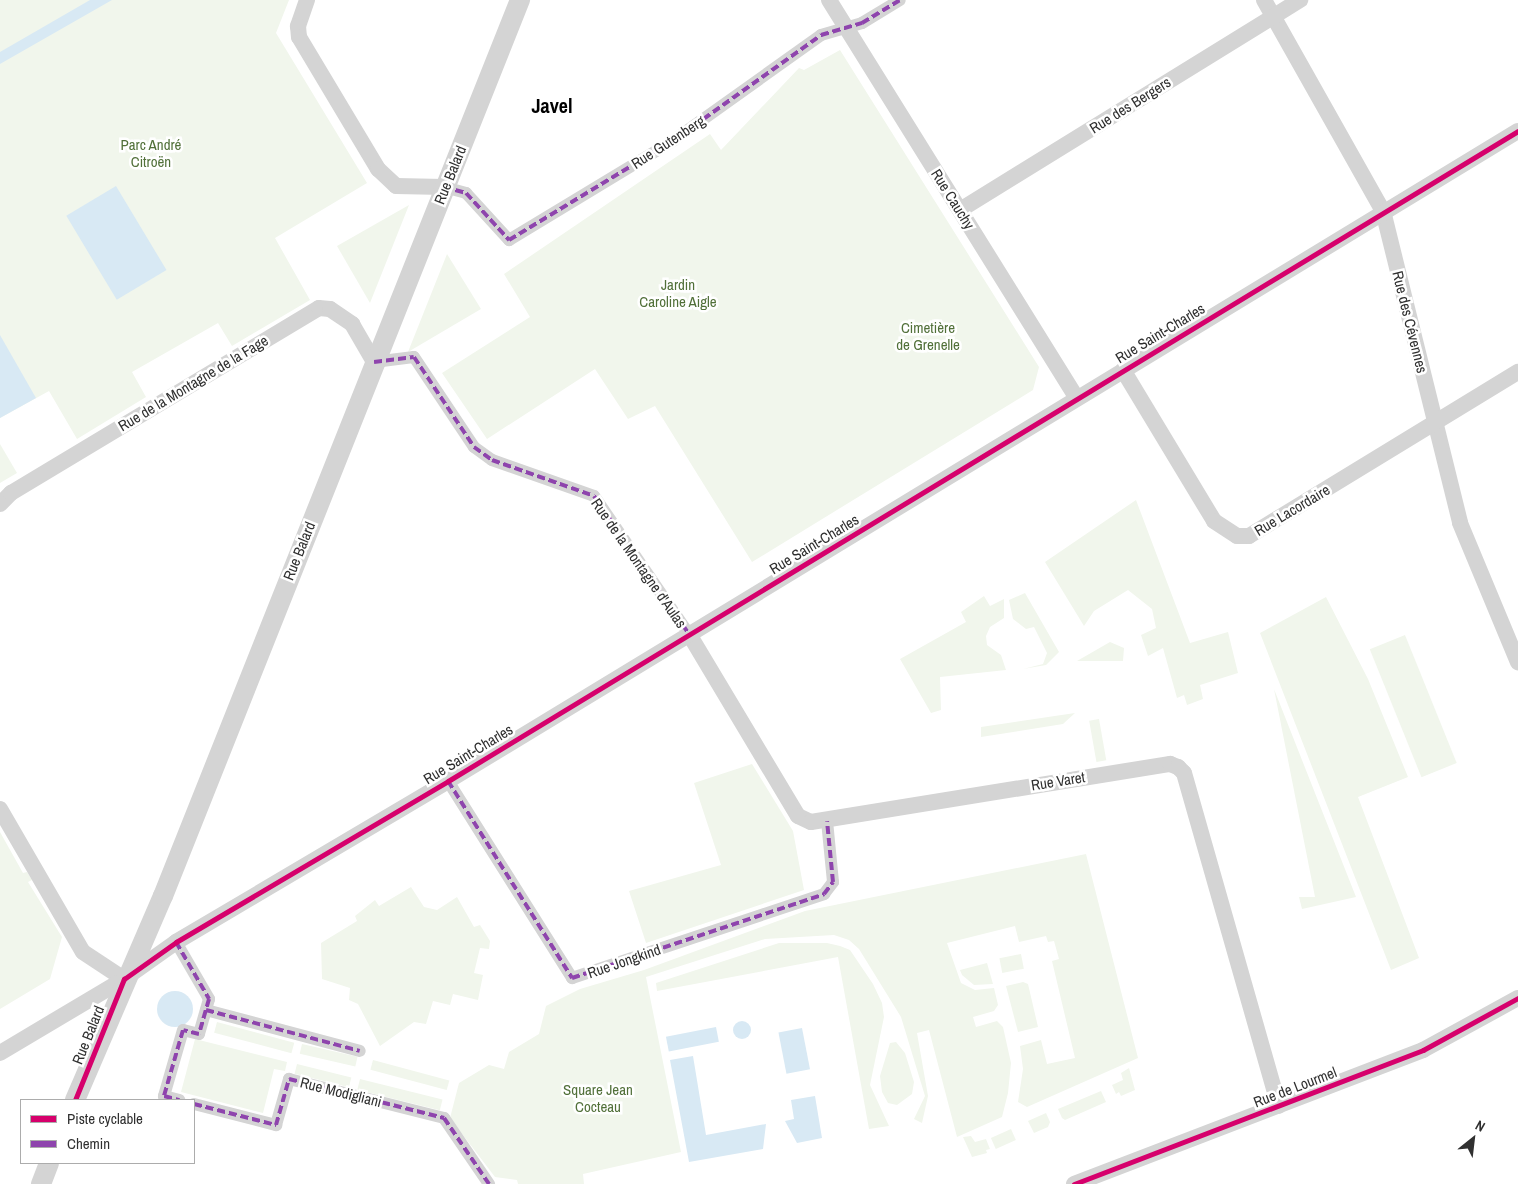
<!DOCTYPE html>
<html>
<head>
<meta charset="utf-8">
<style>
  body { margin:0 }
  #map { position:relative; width:1518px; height:1184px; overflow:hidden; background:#fff; font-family:"Archivo Narrow",sans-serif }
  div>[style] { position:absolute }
  .green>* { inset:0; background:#f1f6ec; transform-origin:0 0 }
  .water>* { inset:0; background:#d8e9f4; transform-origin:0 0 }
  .round { border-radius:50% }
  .pedestrian>* { height:12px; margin:-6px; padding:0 6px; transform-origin:6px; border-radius:6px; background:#d4d4d4 }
  .minor>* { height:16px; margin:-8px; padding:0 8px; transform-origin:8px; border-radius:8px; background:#d4d4d4 }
  .tertiary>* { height:20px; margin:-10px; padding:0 10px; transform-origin:10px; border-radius:10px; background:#d4d4d4 }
  .quiet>* { height:4px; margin-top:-2px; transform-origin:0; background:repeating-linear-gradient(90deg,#8e44ad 0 8px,transparent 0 12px) }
  .cycleway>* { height:5px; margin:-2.5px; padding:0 2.5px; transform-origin:2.5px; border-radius:2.5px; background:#d6006c }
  span { translate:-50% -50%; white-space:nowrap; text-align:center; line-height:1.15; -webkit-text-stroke:5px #fff; paint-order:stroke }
  .street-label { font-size:15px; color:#303030 }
  .park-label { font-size:15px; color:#517039 }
  .district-label { font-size:20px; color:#000; font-weight:700 }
  .legend { position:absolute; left:20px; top:1099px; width:175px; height:65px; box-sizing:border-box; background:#fff; border:1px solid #acacac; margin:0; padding:6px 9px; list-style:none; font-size:15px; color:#303030 }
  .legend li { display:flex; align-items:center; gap:10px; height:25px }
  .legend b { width:25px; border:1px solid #acacac }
  .north { position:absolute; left:1448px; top:1114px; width:50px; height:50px; -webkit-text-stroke:4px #fff; paint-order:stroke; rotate:29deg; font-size:14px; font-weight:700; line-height:20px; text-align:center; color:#303030 }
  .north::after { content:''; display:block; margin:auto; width:18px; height:22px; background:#303030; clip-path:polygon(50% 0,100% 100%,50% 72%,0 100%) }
</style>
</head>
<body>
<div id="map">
  <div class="green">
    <div style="clip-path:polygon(0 0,289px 0,276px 33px,367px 183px,275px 238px,310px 300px,232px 346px,218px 323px,132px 372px,146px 397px,77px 439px,49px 391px,0 418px)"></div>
    <div style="clip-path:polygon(840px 50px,1039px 367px,1033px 390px,752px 562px,655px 406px,628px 419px,595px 369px,487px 439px,442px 373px,530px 317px,504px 274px,710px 134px,721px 150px,799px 68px,804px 70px)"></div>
    <div style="clip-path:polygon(409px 205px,370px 303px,337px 246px)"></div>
    <div style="clip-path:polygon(447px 254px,481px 309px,408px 352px)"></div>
    <div style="clip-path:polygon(0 444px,17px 473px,0 483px)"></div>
    <div style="clip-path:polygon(1136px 500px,1190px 643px,1228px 632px,1238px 673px,1200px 685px,1203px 699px,1187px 705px,1184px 695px,1177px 698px,1163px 648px,1148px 656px,1141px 635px,1156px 628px,1152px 609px,1128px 590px,1094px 611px,1084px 626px,1045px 562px)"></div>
    <div style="clip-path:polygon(1025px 593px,1059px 652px,1046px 665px,1023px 669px,1043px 664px,1047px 653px,1034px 627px,1026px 629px,1013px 619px,1009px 600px)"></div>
    <div style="clip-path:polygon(984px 596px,990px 606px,1004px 599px,1004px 618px,990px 627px,986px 636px,987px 645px,1001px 655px,1006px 670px,940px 677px,941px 710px,931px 713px,900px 659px,966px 622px,961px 612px)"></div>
    <div style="clip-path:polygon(1326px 597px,1368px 679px,1408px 777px,1358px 797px,1419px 958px,1391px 970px,1260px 633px)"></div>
    <div style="left:1405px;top:635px;width:138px;height:38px;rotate:68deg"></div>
    <div style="clip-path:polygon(1110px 642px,1124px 648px,1123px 661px,1077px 661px)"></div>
    <div style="clip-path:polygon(1274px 689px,1356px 897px,1302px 909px,1299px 897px,1315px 897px)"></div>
    <div style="clip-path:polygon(1075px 713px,1063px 724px,981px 737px,981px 727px)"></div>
    <div style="left:1099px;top:719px;width:42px;height:10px;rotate:80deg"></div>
    <div style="clip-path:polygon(752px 764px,793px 831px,804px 890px,646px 943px,629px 891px,721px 865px,694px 783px)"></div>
    <div style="clip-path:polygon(0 832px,23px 873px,27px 872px,32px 880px,28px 882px,62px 937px,50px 979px,0 1009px)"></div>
    <div style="clip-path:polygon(1086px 854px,1138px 1058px,1027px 1107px,1018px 1102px,1023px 1069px,1020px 1046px,1041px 1040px,1047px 1064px,1075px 1058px,1052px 961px,1059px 959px,1054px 941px,1048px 942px,1046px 936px,1019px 942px,1015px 926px,947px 943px,961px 983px,975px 990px,994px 988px,998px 1005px,994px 1011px,973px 1017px,976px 1027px,997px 1021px,1003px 1027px,1011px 1063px,1008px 1093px,1002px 1117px,957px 1137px,929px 1030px,917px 1033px,928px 1096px,922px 1123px,914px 1119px,925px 1096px,901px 1017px,859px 949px,849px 940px,834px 935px,765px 939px,646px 977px,681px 1152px,583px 1174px,584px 1184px,518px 1184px,517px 1180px,495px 1177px,450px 1118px,459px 1083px,489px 1065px,504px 1069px,509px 1052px,539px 1034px,546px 1006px,580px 989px,644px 970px,805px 911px)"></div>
    <div style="clip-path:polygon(411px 887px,424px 907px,437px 910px,457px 897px,474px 927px,480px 925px,490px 941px,489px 949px,480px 948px,474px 973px,483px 975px,478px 1000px,453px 994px,450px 1005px,433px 1001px,426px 1024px,414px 1022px,380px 1046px,358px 1004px,349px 1000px,350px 988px,322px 979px,321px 943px,357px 921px,355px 916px,375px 900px,379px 906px)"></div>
    <div style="clip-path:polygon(779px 943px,827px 943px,840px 946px,850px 950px,873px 984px,882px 1003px,884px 1017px,870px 1085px,889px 1126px,869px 1129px,838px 957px,657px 991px,656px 983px)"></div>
    <div style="left:1021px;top:954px;width:15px;height:22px;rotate:79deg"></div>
    <div style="clip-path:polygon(987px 963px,993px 984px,974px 985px,962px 975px,960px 970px)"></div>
    <div style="clip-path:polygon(1023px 982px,1028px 984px,1038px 1027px,1018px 1032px,1006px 986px)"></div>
    <div style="left:217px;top:1022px;width:80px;height:11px;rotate:15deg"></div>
    <div style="clip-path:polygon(195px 1039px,287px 1062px,285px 1071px,274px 1069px,263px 1113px,181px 1092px)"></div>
    <div style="clip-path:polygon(896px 1042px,905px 1053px,914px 1082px,912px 1094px,897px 1105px,888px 1103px,882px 1092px,880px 1076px,890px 1043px)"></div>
    <div style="left:302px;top:1044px;width:57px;height:10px;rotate:13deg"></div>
    <div style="left:373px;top:1060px;width:79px;height:10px;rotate:15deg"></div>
    <div style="left:297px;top:1064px;width:56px;height:10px;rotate:14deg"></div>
    <div style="clip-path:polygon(1129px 1068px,1135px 1090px,1121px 1096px,1119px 1092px,1116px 1094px,1112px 1085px,1123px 1080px,1121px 1073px)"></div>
    <div style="left:360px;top:1079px;width:85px;height:11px;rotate:14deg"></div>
    <div style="clip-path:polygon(1101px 1091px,1106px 1102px,1065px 1120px,1062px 1118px,1058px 1109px)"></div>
    <div style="clip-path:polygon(1046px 1113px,1050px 1122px,1048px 1127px,1034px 1133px,1028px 1121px)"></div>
    <div style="left:1011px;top:1129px;width:12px;height:22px;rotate:66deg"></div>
    <div style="clip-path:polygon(971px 1136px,975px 1142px,986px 1139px,990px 1149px,986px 1150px,987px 1153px,972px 1157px,963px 1137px)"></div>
  </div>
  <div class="water">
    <div style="clip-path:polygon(90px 0,112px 0,0 64px,0 52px)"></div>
    <div style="left:116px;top:186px;width:98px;height:58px;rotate:59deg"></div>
    <div style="clip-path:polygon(0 335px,36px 398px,0 418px)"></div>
    <div class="round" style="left:157px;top:991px;width:36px;height:36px"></div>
    <div class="round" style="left:733px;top:1021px;width:18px;height:18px"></div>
    <div style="left:716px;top:1027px;width:15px;height:51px;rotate:79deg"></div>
    <div style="left:802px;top:1028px;width:42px;height:24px;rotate:79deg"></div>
    <div style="clip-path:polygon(693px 1056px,706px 1135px,766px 1124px,763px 1149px,689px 1162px,670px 1060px)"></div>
    <div style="clip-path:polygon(815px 1096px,822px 1138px,797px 1143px,785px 1121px,794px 1119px,791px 1100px)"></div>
  </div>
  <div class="pedestrian">
    <div style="left:444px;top:187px;width:23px;rotate:15deg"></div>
    <div style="left:466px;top:193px;width:64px;rotate:47.5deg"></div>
    <div style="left:509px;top:240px;width:193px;rotate:-31.2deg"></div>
    <div style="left:674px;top:140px;width:181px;rotate:-35.5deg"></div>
    <div style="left:821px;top:35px;width:43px;rotate:-16.3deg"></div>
    <div style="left:862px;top:23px;width:44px;rotate:-31.2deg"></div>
    <div style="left:374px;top:362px;width:40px;rotate:-7.1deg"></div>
    <div style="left:414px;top:357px;width:108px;rotate:56.3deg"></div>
    <div style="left:474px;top:447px;width:22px;rotate:36deg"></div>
    <div style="left:492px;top:460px;width:108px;rotate:19.4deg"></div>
    <div style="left:594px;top:496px;width:168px;rotate:55.5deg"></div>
    <div style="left:448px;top:781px;width:233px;rotate:57.8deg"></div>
    <div style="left:572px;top:978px;width:266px;rotate:-18.4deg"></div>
    <div style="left:824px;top:894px;width:15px;rotate:-53deg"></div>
    <div style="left:833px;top:882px;width:61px;rotate:-95.6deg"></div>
    <div style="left:176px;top:942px;width:66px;rotate:59.9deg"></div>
    <div style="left:209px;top:999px;width:36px;rotate:106deg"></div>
    <div style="left:199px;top:1034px;width:16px;rotate:-166deg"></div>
    <div style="left:183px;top:1030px;width:69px;rotate:106.1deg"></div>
    <div style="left:164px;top:1096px;width:16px;rotate:15deg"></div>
    <div style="left:206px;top:1010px;width:159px;rotate:14.9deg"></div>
    <div style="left:194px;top:1104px;width:85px;rotate:14.4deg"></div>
    <div style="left:276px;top:1125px;width:48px;rotate:-74.2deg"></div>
    <div style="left:289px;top:1079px;width:160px;rotate:14.1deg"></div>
    <div style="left:444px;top:1118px;width:80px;rotate:55.7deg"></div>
  </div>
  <div class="minor">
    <div style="left:307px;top:0;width:28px;rotate:109deg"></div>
    <div style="left:298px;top:26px;width:11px;rotate:85deg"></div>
    <div style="left:299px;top:37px;width:154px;rotate:59.1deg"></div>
    <div style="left:378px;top:169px;width:25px;rotate:43deg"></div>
    <div style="left:396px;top:186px;width:48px;rotate:1.2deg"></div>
    <div style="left:829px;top:0;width:469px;rotate:58.1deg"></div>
    <div style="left:1264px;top:0;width:242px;rotate:60.6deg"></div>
    <div style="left:1383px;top:211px;width:321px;rotate:76.1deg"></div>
    <div style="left:1460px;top:523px;width:151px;rotate:67.4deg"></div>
    <div style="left:960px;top:210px;width:400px;rotate:-31.7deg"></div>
    <div style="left:1123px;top:370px;width:176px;rotate:58.9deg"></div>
    <div style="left:1214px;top:521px;width:27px;rotate:33deg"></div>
    <div style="left:1237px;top:536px;width:12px"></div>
    <div style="left:1249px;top:536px;width:315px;rotate:-31.4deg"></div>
    <div style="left:0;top:504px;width:16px;rotate:-45deg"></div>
    <div style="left:11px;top:493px;width:359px;rotate:-31deg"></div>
    <div style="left:319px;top:308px;width:11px;rotate:5deg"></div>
    <div style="left:330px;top:309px;width:27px;rotate:34deg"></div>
    <div style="left:352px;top:324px;width:44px;rotate:59.9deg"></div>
    <div style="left:689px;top:634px;width:212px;rotate:59.1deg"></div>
    <div style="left:798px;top:816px;width:14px;rotate:25deg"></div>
    <div style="left:811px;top:822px;width:364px;rotate:-9.2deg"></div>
    <div style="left:1170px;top:764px;width:9px;rotate:21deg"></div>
    <div style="left:1178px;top:767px;width:8px;rotate:45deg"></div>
    <div style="left:1184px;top:773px;width:346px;rotate:74.1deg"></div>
    <div style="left:0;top:809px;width:165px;rotate:59.9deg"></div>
    <div style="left:83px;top:952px;width:49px;rotate:33.4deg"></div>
    <div style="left:0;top:1053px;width:144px;rotate:-30.8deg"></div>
    <div style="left:124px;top:979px;width:64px;rotate:-35.4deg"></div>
    <div style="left:176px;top:942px;width:316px;rotate:-30.6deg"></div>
    <div style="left:448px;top:781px;width:1252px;rotate:-31.28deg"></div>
    <div style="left:1074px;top:1184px;width:374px;rotate:-21deg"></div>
    <div style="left:1423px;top:1050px;width:108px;rotate:-28.7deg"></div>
  </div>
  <div class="tertiary">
    <div style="left:75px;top:1100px;width:222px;rotate:-66.7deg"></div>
    <div style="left:163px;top:896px;width:965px;rotate:-68.28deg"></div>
    <div style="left:41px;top:1184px;width:22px;rotate:-69deg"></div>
  </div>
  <div class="quiet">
    <div style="left:444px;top:187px;width:23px;rotate:15deg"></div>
    <div style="left:466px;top:193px;width:64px;rotate:47.5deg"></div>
    <div style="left:509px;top:240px;width:193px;rotate:-31.2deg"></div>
    <div style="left:674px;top:140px;width:181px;rotate:-35.5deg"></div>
    <div style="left:821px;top:35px;width:43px;rotate:-16.3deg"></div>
    <div style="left:862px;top:23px;width:44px;rotate:-31.2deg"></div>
    <div style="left:374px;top:362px;width:40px;rotate:-7.1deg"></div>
    <div style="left:414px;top:357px;width:108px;rotate:56.3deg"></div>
    <div style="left:474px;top:447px;width:22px;rotate:36deg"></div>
    <div style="left:492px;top:460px;width:108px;rotate:19.4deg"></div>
    <div style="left:594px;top:496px;width:168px;rotate:55.5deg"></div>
    <div style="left:448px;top:781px;width:233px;rotate:57.8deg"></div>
    <div style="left:572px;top:978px;width:266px;rotate:-18.4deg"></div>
    <div style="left:824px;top:894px;width:15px;rotate:-53deg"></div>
    <div style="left:833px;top:882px;width:61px;rotate:-95.6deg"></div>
    <div style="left:176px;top:942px;width:66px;rotate:59.9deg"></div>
    <div style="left:209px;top:999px;width:36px;rotate:106deg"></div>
    <div style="left:199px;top:1034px;width:16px;rotate:-166deg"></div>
    <div style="left:183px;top:1030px;width:69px;rotate:106.1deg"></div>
    <div style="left:164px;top:1096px;width:16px;rotate:15deg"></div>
    <div style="left:206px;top:1010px;width:159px;rotate:14.9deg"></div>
    <div style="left:194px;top:1104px;width:85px;rotate:14.4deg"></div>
    <div style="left:276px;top:1125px;width:48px;rotate:-74.2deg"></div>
    <div style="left:289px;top:1079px;width:160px;rotate:14.1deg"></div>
    <div style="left:444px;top:1118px;width:80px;rotate:55.7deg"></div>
  </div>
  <div class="cycleway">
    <div style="left:75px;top:1100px;width:131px;rotate:-68deg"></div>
    <div style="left:124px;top:979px;width:64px;rotate:-35.4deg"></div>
    <div style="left:176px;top:942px;width:316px;rotate:-30.6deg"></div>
    <div style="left:448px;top:781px;width:1252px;rotate:-31.28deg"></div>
    <div style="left:1074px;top:1184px;width:374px;rotate:-21deg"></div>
    <div style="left:1423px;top:1050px;width:108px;rotate:-28.7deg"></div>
  </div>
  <div class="street-label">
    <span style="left:1130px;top:105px;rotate:-32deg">Rue des Bergers</span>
    <span style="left:668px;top:142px;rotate:-33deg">Rue Gutenberg</span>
    <span style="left:450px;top:175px;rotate:-68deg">Rue Balard</span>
    <span style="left:953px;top:199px;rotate:58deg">Rue Cauchy</span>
    <span style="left:1410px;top:322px;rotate:76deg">Rue des Cévennes</span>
    <span style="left:1160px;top:333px;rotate:-31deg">Rue Saint-Charles</span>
    <span style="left:193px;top:383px;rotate:-31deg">Rue de la Montagne de la Fage</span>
    <span style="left:1292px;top:510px;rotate:-31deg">Rue Lacordaire</span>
    <span style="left:814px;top:544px;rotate:-31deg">Rue Saint-Charles</span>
    <span style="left:299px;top:551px;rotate:-68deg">Rue Balard</span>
    <span style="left:639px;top:563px;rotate:55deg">Rue de la Montagne d'Aulas</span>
    <span style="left:468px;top:754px;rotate:-31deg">Rue Saint-Charles</span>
    <span style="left:1058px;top:781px;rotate:-9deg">Rue Varet</span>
    <span style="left:624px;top:961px;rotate:-19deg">Rue Jongkind</span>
    <span style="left:88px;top:1035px;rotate:-68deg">Rue Balard</span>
    <span style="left:1295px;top:1087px;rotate:-21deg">Rue de Lourmel</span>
    <span style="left:341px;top:1092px;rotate:14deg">Rue Modigliani</span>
  </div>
  <div class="park-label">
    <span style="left:151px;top:153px">Parc André<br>Citroën</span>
    <span style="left:678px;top:293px">Jardin<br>Caroline Aigle</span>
    <span style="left:928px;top:336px">Cimetière<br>de Grenelle</span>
    <span style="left:598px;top:1098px">Square Jean<br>Cocteau</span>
  </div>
  <div class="district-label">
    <span style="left:552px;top:105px">Javel</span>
  </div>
  <ul class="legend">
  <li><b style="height:6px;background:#d6006c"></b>Piste cyclable</li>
  <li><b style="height:6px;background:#8e44ad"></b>Chemin</li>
  </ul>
  <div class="north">N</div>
</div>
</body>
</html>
